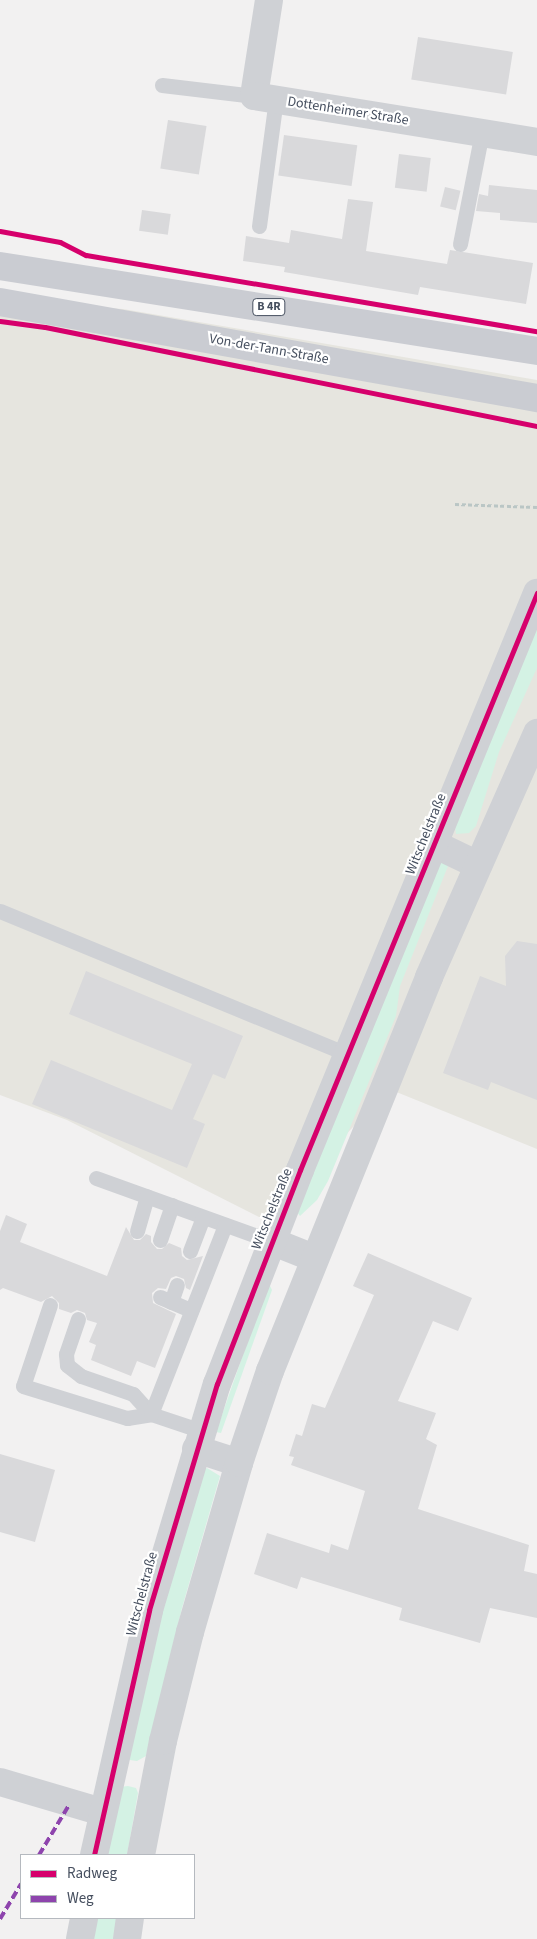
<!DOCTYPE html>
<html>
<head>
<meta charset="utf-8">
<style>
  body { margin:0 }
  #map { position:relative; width:537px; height:1939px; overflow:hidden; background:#f2f1f1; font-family:"Source Sans 3",sans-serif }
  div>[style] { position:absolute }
  .commercial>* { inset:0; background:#e6e5df }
  .green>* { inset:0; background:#d4f2e4 }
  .building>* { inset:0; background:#d9d9db; transform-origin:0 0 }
  .path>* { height:3px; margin-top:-1.5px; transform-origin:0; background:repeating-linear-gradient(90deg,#bac6c5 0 4px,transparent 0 6.5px) }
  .service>* { height:15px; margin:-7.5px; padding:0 7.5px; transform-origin:7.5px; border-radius:7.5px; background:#cfd1d5 }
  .minor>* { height:28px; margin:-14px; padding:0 14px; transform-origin:14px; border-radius:14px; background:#cfd1d5 }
  .tertiary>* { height:28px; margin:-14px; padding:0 14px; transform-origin:14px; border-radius:14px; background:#cfd1d5 }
  .primary>* { height:28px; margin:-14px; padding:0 14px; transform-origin:14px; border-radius:14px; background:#caccd2 }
  .quiet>* { height:4px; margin-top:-2px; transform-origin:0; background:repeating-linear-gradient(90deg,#8e44ad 0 8px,transparent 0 12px) }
  .cycleway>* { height:5px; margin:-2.5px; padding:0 2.5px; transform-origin:2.5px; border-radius:2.5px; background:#d6006c }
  span { translate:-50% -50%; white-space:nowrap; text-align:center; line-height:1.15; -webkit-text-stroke:4.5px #fff; paint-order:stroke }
  .shield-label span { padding:1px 4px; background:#fff; border:1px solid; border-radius:4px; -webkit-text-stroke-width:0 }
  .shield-label { font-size:12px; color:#464f5f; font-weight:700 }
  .street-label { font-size:14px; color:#464f5f }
  .legend { position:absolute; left:20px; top:1854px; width:175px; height:65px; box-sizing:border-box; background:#fff; border:1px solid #b5b9bf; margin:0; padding:6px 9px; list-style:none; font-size:15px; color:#464f5f }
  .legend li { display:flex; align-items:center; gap:10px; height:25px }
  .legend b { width:25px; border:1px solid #b5b9bf }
</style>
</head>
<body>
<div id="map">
  <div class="commercial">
    <div style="clip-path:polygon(0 301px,123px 309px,537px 380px,537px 1149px,389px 1089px,265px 1220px,67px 1120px,0 1095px)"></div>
  </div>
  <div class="green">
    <div style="clip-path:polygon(537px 624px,537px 668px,499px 752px,476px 826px,469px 833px,456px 834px,455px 827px)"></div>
    <div style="clip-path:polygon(441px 861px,447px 861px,448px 866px,400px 986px,396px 1016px,328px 1181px,317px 1200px,300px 1216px,296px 1211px)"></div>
    <div style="clip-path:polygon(270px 1286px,272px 1290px,221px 1433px,216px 1432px,266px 1289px)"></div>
    <div style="clip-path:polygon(207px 1468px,220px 1476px,182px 1608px,146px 1756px,137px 1761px,130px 1760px,125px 1757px,145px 1673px,199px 1472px)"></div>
    <div style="clip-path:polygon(128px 1786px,136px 1788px,138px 1793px,127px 1855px,108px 1855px,120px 1787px)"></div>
    <div style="clip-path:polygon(97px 1918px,117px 1918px,113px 1939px,94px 1939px)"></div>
  </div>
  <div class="building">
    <div style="left:418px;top:37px;width:96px;height:43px;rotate:9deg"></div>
    <div style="left:168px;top:120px;width:39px;height:49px;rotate:9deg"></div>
    <div style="left:284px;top:135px;width:74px;height:41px;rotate:8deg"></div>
    <div style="left:399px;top:154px;width:32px;height:34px;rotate:7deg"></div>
    <div style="clip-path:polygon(489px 185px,537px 190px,537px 223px,500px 220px,500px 213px,476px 211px,479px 194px,488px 196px)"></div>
    <div style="left:445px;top:187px;width:16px;height:20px;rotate:14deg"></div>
    <div style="clip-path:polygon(348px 199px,373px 202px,366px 251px,447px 264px,450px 250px,533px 263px,526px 304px,420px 287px,418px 295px,284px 272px,285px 267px,243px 261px,246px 236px,289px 243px,291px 230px,342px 239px)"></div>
    <div style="left:142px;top:210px;width:29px;height:21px;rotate:8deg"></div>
    <div style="clip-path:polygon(517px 941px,537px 944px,537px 1100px,491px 1082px,488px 1090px,443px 1073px,480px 976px,506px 986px,505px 956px)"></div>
    <div style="clip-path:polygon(86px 971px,243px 1036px,225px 1079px,213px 1074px,193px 1119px,205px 1124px,187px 1168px,32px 1104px,51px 1060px,172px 1110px,192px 1064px,69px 1014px)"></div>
    <div style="clip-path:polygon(6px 1215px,27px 1224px,20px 1242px,107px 1276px,126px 1227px,134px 1240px,140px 1240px,146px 1234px,151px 1236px,151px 1242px,157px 1249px,162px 1249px,169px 1243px,181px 1248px,182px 1256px,187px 1260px,203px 1256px,190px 1290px,186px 1288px,184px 1279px,176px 1276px,171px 1278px,166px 1289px,158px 1288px,152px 1293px,153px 1303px,176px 1314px,155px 1368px,137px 1361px,131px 1376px,91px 1360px,96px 1345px,89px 1342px,97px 1323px,87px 1320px,85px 1313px,77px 1310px,71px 1313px,59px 1309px,59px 1303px,52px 1296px,41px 1302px,3px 1288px,0 1290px,0 1231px)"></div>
    <div style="clip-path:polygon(368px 1253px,472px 1298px,458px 1331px,433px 1321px,398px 1401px,436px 1413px,426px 1439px,437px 1445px,418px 1509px,529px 1545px,524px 1571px,537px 1574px,537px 1618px,490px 1608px,480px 1643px,399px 1620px,402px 1608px,301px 1577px,297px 1589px,254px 1574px,267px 1533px,329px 1553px,331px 1544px,348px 1550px,365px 1491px,291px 1465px,294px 1457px,289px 1456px,296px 1434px,302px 1436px,312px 1404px,325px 1408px,374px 1295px,353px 1286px)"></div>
    <div style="clip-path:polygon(0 1454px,55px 1470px,35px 1542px,0 1532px)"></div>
  </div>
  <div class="path">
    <div style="left:455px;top:504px;width:82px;rotate:2.1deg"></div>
  </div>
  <div class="service">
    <div style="left:162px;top:85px;width:93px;rotate:6.8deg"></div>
    <div style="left:259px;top:226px;width:128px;rotate:-82.4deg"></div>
    <div style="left:460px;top:244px;width:114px;rotate:-78.9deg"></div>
    <div style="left:0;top:911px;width:375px;rotate:22.4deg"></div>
    <div style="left:96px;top:1178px;width:186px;rotate:19.8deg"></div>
    <div style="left:137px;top:1231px;width:36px;rotate:-74deg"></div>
    <div style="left:160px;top:1240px;width:37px;rotate:-71deg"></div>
    <div style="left:190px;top:1251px;width:36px;rotate:-69deg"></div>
    <div style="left:160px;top:1297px;width:34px;rotate:23deg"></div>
    <div style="left:171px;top:1302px;width:18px;rotate:-71deg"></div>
    <div style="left:50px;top:1305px;width:85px;rotate:108.4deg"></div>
    <div style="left:23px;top:1386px;width:109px;rotate:17.1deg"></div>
    <div style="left:127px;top:1418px;width:24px;rotate:-9deg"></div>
    <div style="left:151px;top:1414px;width:54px;rotate:18.4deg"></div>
    <div style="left:78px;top:1319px;width:37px;rotate:109deg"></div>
    <div style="left:66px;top:1354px;width:11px;rotate:85deg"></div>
    <div style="left:67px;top:1365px;width:18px;rotate:38deg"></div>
    <div style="left:81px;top:1376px;width:55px;rotate:19.1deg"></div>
    <div style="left:133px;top:1394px;width:27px;rotate:48deg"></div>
    <div style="left:151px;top:1414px;width:203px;rotate:-68.6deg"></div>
  </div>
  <div class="minor">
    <div style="left:269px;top:0;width:97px;rotate:98.9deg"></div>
    <div style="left:254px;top:96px;width:287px;rotate:9.2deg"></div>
    <div style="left:271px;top:1241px;width:46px;rotate:21.6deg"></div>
    <div style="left:196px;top:1449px;width:45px;rotate:18deg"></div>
    <div style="left:0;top:1782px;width:106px;rotate:16.4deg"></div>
  </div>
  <div class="tertiary">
    <div style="left:434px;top:844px;width:49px;rotate:25.5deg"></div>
    <div style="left:94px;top:1855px;width:251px;rotate:-77.3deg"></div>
    <div style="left:149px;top:1610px;width:236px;rotate:-73.3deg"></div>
    <div style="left:217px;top:1384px;width:230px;rotate:-68.8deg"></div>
    <div style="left:300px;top:1170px;width:624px;rotate:-67.67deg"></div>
    <div style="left:141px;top:1855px;width:116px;rotate:-79.1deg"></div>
    <div style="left:163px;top:1741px;width:112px;rotate:-76.1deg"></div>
    <div style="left:190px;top:1632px;width:176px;rotate:-73.8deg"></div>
    <div style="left:239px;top:1463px;width:97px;rotate:-71.4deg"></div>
    <div style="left:270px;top:1371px;width:425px;rotate:-68deg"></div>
    <div style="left:429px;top:977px;width:267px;rotate:-66.1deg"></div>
    <div style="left:80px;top:1939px;width:21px;rotate:-79deg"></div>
    <div style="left:127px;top:1939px;width:21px;rotate:-82deg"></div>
  </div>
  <div class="primary">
    <div style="left:0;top:266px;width:544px;rotate:8.99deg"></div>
    <div style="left:0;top:302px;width:546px;rotate:10.14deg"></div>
  </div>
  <div class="quiet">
    <div style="left:39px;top:1855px;width:58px;rotate:-59deg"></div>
    <div style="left:0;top:1919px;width:41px;rotate:-59deg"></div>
  </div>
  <div class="cycleway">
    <div style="left:0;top:231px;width:61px;rotate:10.4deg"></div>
    <div style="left:60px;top:242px;width:29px;rotate:27deg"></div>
    <div style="left:86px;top:255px;width:457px;rotate:9.6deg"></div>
    <div style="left:0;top:321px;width:45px;rotate:7.6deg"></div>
    <div style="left:45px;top:327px;width:502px;rotate:11.38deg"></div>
    <div style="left:94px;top:1855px;width:251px;rotate:-77.3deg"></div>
    <div style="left:149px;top:1610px;width:236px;rotate:-73.3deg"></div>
    <div style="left:217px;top:1384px;width:230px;rotate:-68.8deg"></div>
    <div style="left:300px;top:1170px;width:624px;rotate:-67.67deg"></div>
  </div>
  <div class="shield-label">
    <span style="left:269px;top:307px">B 4R</span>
  </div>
  <div class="street-label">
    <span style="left:348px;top:111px;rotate:9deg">Dottenheimer Straße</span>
    <span style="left:269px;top:349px;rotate:10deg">Von-der-Tann-Straße</span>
    <span style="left:426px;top:834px;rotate:-68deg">Witschelstraße</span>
    <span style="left:272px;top:1209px;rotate:-68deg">Witschelstraße</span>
    <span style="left:142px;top:1594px;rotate:-75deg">Witschelstraße</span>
  </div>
  <ul class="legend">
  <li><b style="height:6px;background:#d6006c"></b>Radweg</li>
  <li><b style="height:6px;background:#8e44ad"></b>Weg</li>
  </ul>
</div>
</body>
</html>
